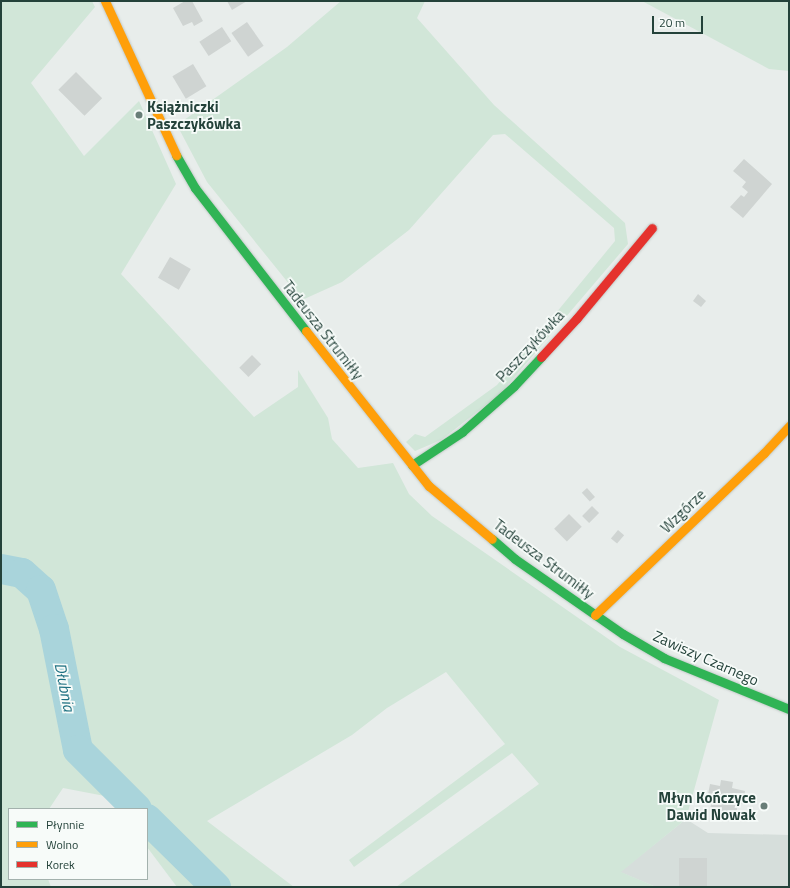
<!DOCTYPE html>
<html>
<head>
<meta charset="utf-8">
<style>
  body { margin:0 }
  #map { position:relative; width:790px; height:888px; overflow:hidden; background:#e8edeb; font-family:"Titillium Web",sans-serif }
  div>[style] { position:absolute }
  .built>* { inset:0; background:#d6dedb }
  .green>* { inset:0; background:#d1e6d8 }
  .river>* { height:30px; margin:-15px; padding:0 15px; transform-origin:15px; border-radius:15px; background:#a9d4db }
  .building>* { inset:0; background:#cfd4d2; transform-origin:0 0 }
  .roads { filter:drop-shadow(0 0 1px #c3cbc8) drop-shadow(0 0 1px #c3cbc8) }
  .fast>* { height:9px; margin:-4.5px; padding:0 4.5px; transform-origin:4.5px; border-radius:4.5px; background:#30b455 }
  .slow>* { height:9px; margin:-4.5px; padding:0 4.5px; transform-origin:4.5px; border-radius:4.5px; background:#ff9f0a }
  .jam>* { height:9px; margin:-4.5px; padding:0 4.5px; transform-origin:4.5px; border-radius:4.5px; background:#e5322d }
  .dots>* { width:11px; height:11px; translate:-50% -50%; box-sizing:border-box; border:2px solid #f7fbf9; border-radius:50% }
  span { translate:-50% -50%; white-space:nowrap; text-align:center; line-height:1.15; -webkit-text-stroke:3.5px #f7fbf9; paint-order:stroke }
  .poi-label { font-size:15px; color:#24423a; font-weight:700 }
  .left { translate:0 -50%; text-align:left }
  .right { translate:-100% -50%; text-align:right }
  .street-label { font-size:15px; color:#24423a }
  .water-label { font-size:16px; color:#1c6f80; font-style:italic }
  .frame { position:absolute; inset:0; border:2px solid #24423a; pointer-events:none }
  .legend { position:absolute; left:8px; top:808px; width:140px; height:72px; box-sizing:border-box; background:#f7fbf9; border:1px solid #a3b1ad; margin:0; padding:5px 7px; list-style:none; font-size:12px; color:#24423a }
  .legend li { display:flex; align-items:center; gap:8px; height:20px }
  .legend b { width:20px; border:1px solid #a3b1ad }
  .scale { position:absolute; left:652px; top:16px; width:51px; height:18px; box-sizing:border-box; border:2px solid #24423a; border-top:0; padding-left:5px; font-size:12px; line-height:14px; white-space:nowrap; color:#24423a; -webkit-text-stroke:3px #f7fbf9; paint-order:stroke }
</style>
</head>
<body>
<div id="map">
  <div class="built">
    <div style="clip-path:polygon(686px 819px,708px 833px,789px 835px,789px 887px,656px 887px,620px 872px)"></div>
  </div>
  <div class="green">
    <div style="clip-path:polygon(1px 1px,92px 1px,95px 7px,31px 83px,84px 156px,139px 101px,176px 184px,121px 274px,254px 417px,298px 387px,298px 370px,328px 418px,332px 439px,358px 468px,393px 463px,409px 494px,432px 516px,620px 647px,719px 700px,686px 819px,621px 872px,656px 887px,396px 887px,539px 784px,512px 753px,354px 867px,349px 860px,505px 744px,446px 672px,387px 708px,352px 735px,207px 821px,294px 887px,177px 887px,147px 847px,147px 809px,119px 809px,110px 797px,63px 788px,49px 809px,9px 809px,9px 879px,48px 879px,51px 887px,1px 887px)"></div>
    <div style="clip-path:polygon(341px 1px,425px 1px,417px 18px,494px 105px,625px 223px,628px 244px,500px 394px,441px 440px,415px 451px,406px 442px,415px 434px,425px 437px,497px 385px,615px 241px,614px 228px,505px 134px,493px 135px,409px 230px,342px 282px,302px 300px,207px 182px,177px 125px,287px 47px)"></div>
    <div style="clip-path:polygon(642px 1px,789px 1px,789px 71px,769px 69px)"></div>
  </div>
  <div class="river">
    <div style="left:1px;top:569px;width:21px;rotate:11deg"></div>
    <div style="left:22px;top:573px;width:25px;rotate:42deg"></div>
    <div style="left:41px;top:590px;width:41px;rotate:71.6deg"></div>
    <div style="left:54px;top:629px;width:123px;rotate:78.8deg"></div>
    <div style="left:78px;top:750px;width:83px;rotate:45deg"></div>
    <div style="left:147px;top:819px;width:97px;rotate:44.6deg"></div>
  </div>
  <div class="building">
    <div style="clip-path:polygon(185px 1px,192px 1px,203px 21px,194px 26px,192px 22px,183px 26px,173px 8px)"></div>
    <div style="clip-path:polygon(227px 1px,247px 1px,232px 10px)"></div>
    <div style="left:247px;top:22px;width:29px;height:19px;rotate:55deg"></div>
    <div style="left:222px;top:27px;width:17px;height:27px;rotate:57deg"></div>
    <div style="left:193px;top:64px;width:26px;height:24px;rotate:59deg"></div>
    <div style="left:76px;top:72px;width:37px;height:25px;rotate:45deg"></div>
    <div style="clip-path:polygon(744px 159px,772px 184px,743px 218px,730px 207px,741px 195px,744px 197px,748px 192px,742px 187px,746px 182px,733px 171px)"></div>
    <div style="left:170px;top:257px;width:24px;height:24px;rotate:30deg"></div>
    <div style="clip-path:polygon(698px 294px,706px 301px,701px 307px,693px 301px)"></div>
    <div style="left:252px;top:355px;width:13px;height:18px;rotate:45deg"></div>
    <div style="left:587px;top:488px;width:12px;height:7px;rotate:48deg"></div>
    <div style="left:592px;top:506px;width:10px;height:14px;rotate:45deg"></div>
    <div style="left:569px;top:514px;width:18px;height:21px;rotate:45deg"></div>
    <div style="left:618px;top:530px;width:8px;height:11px;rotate:40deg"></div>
    <div style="clip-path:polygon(721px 780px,733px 782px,732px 788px,745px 791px,743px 804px,738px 803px,736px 815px,710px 809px,712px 801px,707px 800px,710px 784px,720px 786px)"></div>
    <div style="left:679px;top:858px;width:28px;height:29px"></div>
  </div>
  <div class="roads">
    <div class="fast">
      <div style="left:176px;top:155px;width:38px;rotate:60deg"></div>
      <div style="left:195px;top:188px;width:181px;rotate:52.2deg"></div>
      <div style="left:412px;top:465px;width:60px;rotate:-33.4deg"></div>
      <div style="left:462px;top:432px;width:69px;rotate:-41.5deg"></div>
      <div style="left:514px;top:386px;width:40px;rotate:-47deg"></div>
      <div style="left:492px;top:539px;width:30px;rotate:41deg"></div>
      <div style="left:515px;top:559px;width:131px;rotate:34.8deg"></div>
      <div style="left:623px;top:634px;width:48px;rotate:30.3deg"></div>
      <div style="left:664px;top:658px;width:135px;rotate:22.2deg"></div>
    </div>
    <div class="slow">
      <div style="left:105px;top:1px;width:170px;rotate:65.2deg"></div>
      <div style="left:306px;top:331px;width:198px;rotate:51.6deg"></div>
      <div style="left:429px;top:486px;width:82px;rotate:40.1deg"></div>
      <div style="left:595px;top:615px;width:234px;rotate:-43.8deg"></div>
      <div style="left:764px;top:453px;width:37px;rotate:-47deg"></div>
    </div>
    <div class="jam">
      <div style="left:541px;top:357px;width:53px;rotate:-47.3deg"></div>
      <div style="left:577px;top:318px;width:117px;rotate:-50.2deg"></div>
    </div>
  </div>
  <div class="dots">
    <div style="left:139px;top:115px;background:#697e78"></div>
    <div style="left:764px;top:806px;background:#697e78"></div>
  </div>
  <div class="poi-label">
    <span class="left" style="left:147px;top:115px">Książniczki<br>Paszczykówka</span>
    <span class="right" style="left:756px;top:806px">Młyn Kończyce<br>Dawid Nowak</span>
  </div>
  <div class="street-label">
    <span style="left:323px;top:330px;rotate:52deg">Tadeusza Strumiłły</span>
    <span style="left:530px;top:346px;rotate:-47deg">Paszczykówka</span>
    <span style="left:683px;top:511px;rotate:-44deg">Wzgórze</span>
    <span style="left:544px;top:559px;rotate:37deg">Tadeusza Strumiłły</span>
    <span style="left:706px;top:658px;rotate:24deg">Zawiszy Czarnego</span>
  </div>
  <div class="water-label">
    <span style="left:65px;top:687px;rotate:79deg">Dłubnia</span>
  </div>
  <div class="frame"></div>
  <ul class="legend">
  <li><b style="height:5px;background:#30b455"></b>Płynnie</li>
  <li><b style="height:5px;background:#ff9f0a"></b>Wolno</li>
  <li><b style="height:5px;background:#e5322d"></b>Korek</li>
  </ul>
  <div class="scale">20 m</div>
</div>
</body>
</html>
